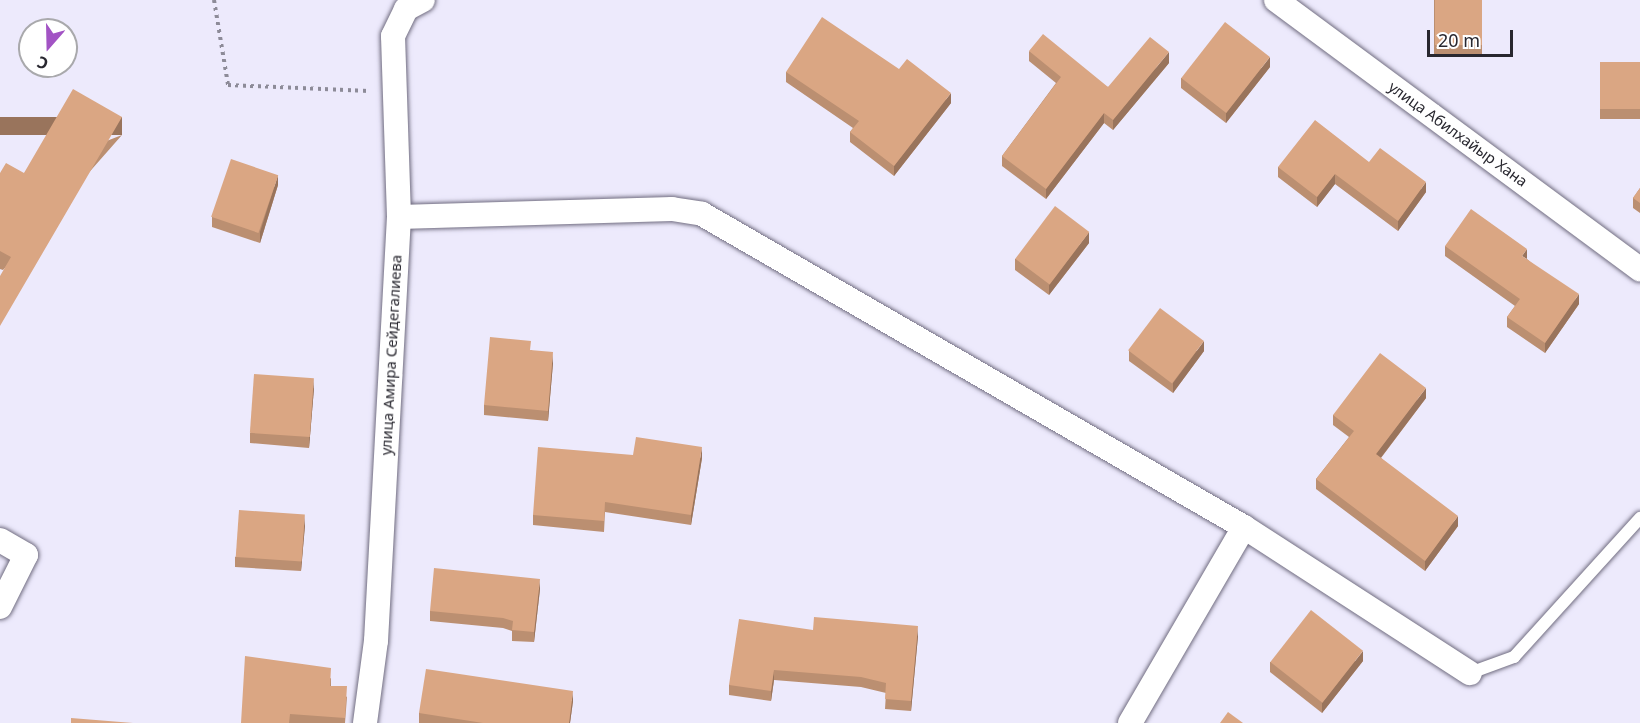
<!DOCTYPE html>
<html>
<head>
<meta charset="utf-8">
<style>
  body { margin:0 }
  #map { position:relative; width:1640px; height:723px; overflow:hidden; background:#edeafc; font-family:"Noto Sans",sans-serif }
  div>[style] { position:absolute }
  .path>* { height:4px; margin-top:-2px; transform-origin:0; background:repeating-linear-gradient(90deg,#8d8b98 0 3px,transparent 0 7.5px) }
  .roads { filter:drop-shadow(0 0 2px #716d81) drop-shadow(0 0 2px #716d81) }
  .service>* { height:12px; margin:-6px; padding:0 6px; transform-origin:6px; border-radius:6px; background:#fff }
  .minor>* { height:24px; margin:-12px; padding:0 12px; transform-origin:12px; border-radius:12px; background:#fff }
  .wall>* { inset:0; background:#bb8f71; transform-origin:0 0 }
  .shaded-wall>* { inset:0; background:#99745c; transform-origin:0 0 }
  .building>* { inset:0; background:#daa683; transform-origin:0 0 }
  span { translate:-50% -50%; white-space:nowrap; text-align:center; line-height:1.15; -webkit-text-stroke:5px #fff; paint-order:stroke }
  .street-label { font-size:15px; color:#28272f }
  .north { position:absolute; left:18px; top:18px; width:60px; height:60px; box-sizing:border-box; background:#fff; border:2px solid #a9a9ac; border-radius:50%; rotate:200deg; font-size:16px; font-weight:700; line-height:24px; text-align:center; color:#28272f }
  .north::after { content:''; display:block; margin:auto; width:21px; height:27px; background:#a253c4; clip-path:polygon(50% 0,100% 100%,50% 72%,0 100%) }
  .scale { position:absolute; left:1427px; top:30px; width:86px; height:27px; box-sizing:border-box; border:3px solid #28272f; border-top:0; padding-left:8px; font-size:18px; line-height:21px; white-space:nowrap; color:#28272f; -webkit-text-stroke:4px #fff; paint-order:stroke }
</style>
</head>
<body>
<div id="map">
  <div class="path">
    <div style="left:214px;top:0;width:86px;rotate:80.6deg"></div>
    <div style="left:228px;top:85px;width:141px;rotate:2.4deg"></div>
  </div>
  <div class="roads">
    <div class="service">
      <div style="left:1470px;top:673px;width:47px;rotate:-20deg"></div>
      <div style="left:1514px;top:657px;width:188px;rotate:-47.8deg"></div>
    </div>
    <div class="minor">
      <div style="left:1276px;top:0;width:453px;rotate:36.5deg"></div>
      <div style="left:399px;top:217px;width:273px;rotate:-1.7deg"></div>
      <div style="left:672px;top:209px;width:30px;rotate:9deg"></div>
      <div style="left:702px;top:214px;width:626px;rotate:30.01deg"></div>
      <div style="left:1244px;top:527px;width:269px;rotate:32.9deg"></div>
      <div style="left:0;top:540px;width:30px;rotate:30deg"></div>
      <div style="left:26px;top:555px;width:58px;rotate:116.6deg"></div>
      <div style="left:365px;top:723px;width:83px;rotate:-82.4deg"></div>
      <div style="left:376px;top:641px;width:425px;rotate:-86.9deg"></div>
      <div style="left:399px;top:217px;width:181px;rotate:-91.9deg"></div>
      <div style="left:393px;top:36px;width:30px;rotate:-64deg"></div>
      <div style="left:406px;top:9px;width:19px;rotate:-28deg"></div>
      <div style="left:1130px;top:723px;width:227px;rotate:-59.8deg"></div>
    </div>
  </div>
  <div class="wall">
    <div style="left:1434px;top:0;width:48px;height:55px"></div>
    <div style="clip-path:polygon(1029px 51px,1108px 87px,1169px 63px,1113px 130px,1104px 123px,1046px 199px,1002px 166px,1002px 156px,1056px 83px,1029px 61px)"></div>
    <div style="left:1640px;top:62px;width:57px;height:40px;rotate:90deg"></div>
    <div style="clip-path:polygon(1270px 67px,1226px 123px,1181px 88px,1181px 78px)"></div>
    <div style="clip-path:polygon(899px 69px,951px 103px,894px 176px,850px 142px,850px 132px,853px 128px,786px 82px,786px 72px)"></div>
    <div style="clip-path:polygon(122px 135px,3px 270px,0 269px,0 173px,24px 173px)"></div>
    <div style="clip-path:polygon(1369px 162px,1426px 192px,1398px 231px,1335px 184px,1317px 207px,1278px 177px,1278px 167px)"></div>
    <div style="clip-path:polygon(278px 185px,260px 243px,212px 227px,212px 217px)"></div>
    <div style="clip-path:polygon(1640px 188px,1640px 213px,1633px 208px,1633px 198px)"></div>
    <div style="clip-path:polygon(1089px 243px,1049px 295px,1015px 270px,1015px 259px)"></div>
    <div style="clip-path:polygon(1445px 246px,1527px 259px,1579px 304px,1545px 353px,1507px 327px,1507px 317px,1515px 306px,1445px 256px)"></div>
    <div style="clip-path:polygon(531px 350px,553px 363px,548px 421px,484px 415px,484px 405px)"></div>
    <div style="clip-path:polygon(1129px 351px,1204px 351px,1173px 393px,1129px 361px)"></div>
    <div style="clip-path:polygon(314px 388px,309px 448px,250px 443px,250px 433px)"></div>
    <div style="clip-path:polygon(1426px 398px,1381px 458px,1458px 526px,1425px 571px,1316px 489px,1316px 479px,1349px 437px,1333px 425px,1333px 415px)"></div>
    <div style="clip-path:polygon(633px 455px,702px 458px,691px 525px,605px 512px,604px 532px,533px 525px,533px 515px)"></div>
    <div style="clip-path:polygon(305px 525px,301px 571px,235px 567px,235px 557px)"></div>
    <div style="clip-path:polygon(540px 589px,534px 642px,512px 641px,512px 631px,503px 628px,430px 621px,430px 611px)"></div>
    <div style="clip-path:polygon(813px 630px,918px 636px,911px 711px,885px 709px,886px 693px,861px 687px,774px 680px,771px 701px,729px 695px,729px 685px)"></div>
    <div style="clip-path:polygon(1363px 661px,1322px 713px,1270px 672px,1270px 662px)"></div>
    <div style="clip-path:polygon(331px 678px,331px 686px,347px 697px,345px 723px,236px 723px,241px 723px)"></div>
    <div style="clip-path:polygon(573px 701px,570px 723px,419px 723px,419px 713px)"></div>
  </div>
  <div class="shaded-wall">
    <div style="clip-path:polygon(1169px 52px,1169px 63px,1113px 130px,1113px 120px)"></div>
    <div style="clip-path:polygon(1270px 57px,1270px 67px,1226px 123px,1226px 113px)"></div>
    <div style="clip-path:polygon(951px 93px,951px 103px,894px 176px,894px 166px)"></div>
    <div style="clip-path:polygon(1104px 113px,1104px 123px,1046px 199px,1046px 189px)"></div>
    <div style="left:122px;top:117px;width:18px;height:242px;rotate:90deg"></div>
    <div style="clip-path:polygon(1335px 174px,1335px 184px,1317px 207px,1317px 197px)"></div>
    <div style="clip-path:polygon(278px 175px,278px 185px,260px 243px,260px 232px)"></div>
    <div style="clip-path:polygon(1426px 182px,1426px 192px,1398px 231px,1398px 221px)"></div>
    <div style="clip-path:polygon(1089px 232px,1089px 243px,1049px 295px,1049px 285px)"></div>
    <div style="clip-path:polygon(1527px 249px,1527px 259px,1522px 256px)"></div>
    <div style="clip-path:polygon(1579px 294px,1579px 304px,1545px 353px,1545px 343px)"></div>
    <div style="clip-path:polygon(1204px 341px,1204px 351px,1173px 393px,1173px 383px)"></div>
    <div style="clip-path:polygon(553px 352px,553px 363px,548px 421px,548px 411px)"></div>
    <div style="clip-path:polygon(314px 378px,314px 388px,309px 448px,309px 438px)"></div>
    <div style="clip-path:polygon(1426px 388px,1426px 398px,1376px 464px,1376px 454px)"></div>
    <div style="clip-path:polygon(702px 447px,702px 458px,691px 525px,691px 515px)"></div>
    <div style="clip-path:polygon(305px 515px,305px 525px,301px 571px,301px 561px)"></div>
    <div style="clip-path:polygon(1458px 516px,1458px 526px,1425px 571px,1425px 561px)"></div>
    <div style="clip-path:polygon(540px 579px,540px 589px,534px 642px,534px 632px)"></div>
    <div style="clip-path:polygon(918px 626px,918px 636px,911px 711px,911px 701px)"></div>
    <div style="clip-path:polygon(1363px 651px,1363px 661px,1322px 713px,1322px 703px)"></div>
    <div style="clip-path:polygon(774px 670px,774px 680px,771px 701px,771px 691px)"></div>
    <div style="clip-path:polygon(573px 691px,573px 701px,570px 723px,569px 723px)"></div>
  </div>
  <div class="building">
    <div style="left:1435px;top:0;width:47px;height:45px"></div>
    <div style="clip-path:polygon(822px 17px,899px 69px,907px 59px,951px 93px,894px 166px,850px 132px,859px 121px,786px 72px)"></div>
    <div style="left:1225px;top:22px;width:57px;height:71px;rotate:38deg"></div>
    <div style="clip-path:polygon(1043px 34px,1108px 87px,1150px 37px,1169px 52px,1113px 120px,1104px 113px,1046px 189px,1002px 156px,1061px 77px,1029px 51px)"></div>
    <div style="left:1640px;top:62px;width:47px;height:40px;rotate:90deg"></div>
    <div style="clip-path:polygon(73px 89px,122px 117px,0 326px,0 276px,11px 257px,0 251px,0 173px,6px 163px,24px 173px)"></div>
    <div style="clip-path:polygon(1315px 120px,1369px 162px,1380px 148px,1426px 182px,1398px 221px,1335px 174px,1317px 197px,1278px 167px)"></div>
    <div style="left:231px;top:159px;width:50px;height:61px;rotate:19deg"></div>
    <div style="clip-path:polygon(1640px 188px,1640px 203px,1633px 198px)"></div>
    <div style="left:1055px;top:206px;width:43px;height:66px;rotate:37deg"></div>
    <div style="clip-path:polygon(1471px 209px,1527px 249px,1522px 256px,1579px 294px,1545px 343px,1507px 317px,1520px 299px,1445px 246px)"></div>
    <div style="left:1160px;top:308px;width:55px;height:53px;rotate:37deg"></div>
    <div style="clip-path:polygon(490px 337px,531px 341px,530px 350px,553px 352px,548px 411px,484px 405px)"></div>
    <div style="clip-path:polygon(1380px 353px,1426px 388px,1376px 454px,1458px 516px,1425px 561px,1316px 479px,1354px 431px,1333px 415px)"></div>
    <div style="left:254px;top:374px;width:60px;height:59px;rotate:4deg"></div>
    <div style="clip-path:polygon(636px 437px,702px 447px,691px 515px,605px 502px,604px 521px,533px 515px,538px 447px,633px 455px)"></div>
    <div style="left:239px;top:510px;width:66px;height:47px;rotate:4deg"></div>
    <div style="clip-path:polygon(434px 568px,540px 579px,534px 632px,512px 630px,513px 621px,503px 618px,430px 611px)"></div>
    <div style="left:1311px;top:610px;width:66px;height:66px;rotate:38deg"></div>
    <div style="clip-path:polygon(814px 617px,918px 626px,911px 701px,885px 699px,886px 683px,861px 677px,774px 670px,771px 691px,729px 685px,739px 619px,813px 630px)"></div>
    <div style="clip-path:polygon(245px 656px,331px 668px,330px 686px,347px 686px,345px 718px,290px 714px,289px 723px,236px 723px,241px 723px)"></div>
    <div style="clip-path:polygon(426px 669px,573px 691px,569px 723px,483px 723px,419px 713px)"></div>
    <div style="clip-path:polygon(1228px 712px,1243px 723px,1220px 723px)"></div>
    <div style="clip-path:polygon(71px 718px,133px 723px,71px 723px)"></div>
  </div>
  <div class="street-label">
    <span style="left:1458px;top:134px;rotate:36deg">улица Абилхайыр Хана</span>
    <span style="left:391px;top:355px;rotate:-87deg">улица Амира Сейдегалиева</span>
  </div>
  <div class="north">С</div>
  <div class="scale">20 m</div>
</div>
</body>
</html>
